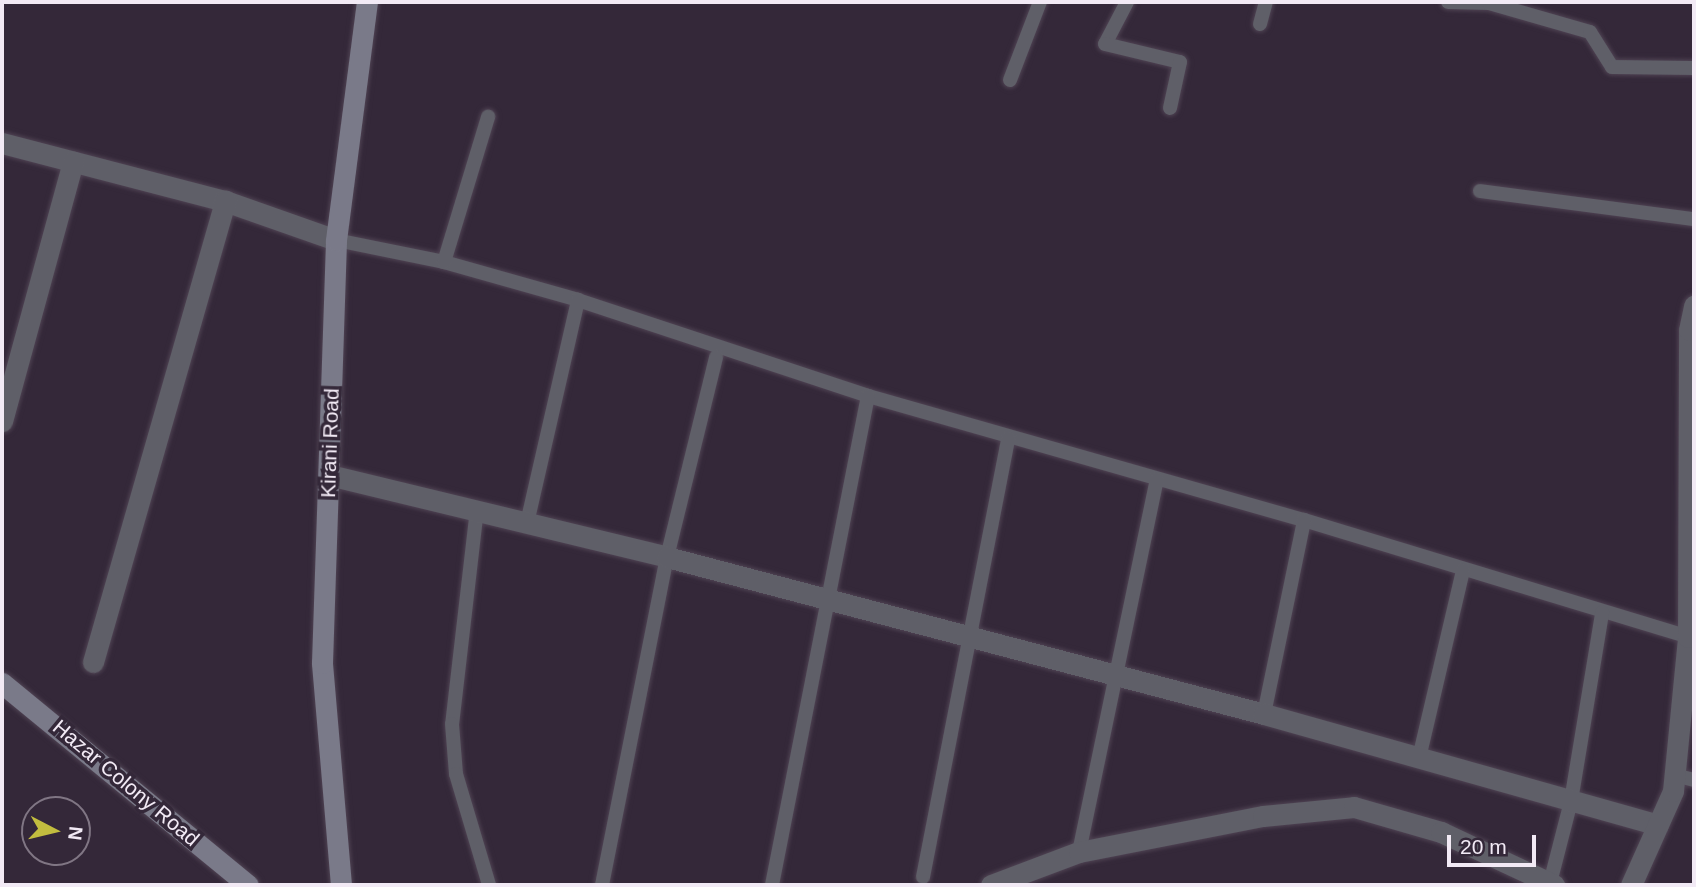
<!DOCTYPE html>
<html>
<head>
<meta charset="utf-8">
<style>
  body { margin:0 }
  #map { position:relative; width:1696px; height:887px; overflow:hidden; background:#342839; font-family:Helvetica,sans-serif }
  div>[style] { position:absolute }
  .roads { filter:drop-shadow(0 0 2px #4f4353) drop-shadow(0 0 2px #4f4353) }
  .lane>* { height:14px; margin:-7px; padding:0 7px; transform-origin:7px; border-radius:7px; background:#5f5f68 }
  .street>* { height:21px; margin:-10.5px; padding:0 10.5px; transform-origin:10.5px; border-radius:10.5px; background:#5f5f68 }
  .secondary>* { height:21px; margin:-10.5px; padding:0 10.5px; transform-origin:10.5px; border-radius:10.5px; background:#7a7a89 }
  span { translate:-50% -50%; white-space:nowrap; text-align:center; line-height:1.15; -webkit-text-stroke:7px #342839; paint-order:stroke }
  .street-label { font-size:21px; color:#f2eaf5 }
  .frame { position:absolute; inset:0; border:4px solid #f2eaf5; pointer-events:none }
  .north { position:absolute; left:21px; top:796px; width:70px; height:70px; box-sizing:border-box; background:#342839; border:2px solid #807684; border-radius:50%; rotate:97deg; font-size:19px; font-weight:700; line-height:28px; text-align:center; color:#f2eaf5 }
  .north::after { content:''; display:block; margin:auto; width:24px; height:32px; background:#c2bd3f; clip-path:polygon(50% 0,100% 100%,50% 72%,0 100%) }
  .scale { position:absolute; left:1447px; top:835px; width:89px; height:32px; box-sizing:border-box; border:4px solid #f2eaf5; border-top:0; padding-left:9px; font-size:21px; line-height:24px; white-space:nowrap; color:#f2eaf5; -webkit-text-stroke:5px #342839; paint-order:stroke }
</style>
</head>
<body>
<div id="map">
  <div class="roads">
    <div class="lane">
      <div style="left:1127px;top:2px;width:47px;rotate:117.6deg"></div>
      <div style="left:1105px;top:44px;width:77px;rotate:13.5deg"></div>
      <div style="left:1180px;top:62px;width:47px;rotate:102.3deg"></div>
      <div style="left:1448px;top:2px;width:41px;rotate:1.4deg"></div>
      <div style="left:1489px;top:3px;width:105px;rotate:16deg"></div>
      <div style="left:1590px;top:32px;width:41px;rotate:57.8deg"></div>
      <div style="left:1612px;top:67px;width:82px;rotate:0.7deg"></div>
      <div style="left:1260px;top:24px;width:23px;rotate:-75deg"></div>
      <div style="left:1010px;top:80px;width:84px;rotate:-69deg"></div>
      <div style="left:1480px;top:191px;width:216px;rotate:7.5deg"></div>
      <div style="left:336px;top:240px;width:110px;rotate:11.5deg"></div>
      <div style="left:444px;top:262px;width:139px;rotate:15.8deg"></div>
      <div style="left:578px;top:300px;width:305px;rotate:18.3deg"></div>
      <div style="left:868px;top:396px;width:453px;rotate:15.9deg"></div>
      <div style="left:1304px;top:520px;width:401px;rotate:16.9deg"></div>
      <div style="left:444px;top:262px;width:152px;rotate:-73.1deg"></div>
      <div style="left:477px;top:509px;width:216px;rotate:96.6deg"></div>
      <div style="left:452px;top:724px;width:50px;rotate:85.4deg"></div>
      <div style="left:456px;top:774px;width:116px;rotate:73.4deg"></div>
      <div style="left:527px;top:523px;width:229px;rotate:-77.1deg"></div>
      <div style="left:1264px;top:714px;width:198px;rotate:-78.3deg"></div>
      <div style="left:1419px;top:758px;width:193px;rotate:-76.8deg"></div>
      <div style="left:1674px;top:775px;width:21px;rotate:14deg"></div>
      <div style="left:1079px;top:852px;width:381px;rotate:-78.2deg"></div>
      <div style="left:923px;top:877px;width:447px;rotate:-79deg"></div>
      <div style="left:1550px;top:883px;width:85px;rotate:-75.6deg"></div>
      <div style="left:1571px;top:801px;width:191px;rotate:-80.6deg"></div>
      <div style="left:602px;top:885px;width:334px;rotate:-78.8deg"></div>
      <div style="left:667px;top:557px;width:206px;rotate:-76.2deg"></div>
      <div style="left:772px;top:885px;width:498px;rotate:-78.9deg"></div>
    </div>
    <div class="street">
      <div style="left:2px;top:143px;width:230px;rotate:14.6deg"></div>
      <div style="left:225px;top:201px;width:118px;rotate:19.4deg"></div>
      <div style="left:2px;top:421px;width:269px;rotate:-74.7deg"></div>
      <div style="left:329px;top:475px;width:348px;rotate:13.6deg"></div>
      <div style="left:667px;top:557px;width:617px;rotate:14.73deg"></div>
      <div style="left:1264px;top:714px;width:409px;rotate:15.7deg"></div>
      <div style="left:93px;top:662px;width:480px;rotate:-74deg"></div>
      <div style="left:991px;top:885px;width:94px;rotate:-20.6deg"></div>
      <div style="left:1079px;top:852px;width:187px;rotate:-11.1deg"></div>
      <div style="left:1263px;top:816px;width:91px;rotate:-5.6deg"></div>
      <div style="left:1354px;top:807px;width:91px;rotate:16deg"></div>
      <div style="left:1441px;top:832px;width:125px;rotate:25.1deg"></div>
      <div style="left:1631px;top:885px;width:103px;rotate:-65.9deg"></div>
      <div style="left:1673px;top:791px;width:155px;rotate:-84.4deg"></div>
      <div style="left:1688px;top:637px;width:307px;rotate:-89.8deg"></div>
      <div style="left:1689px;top:330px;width:25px;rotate:-78deg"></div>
    </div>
    <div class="secondary">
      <div style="left:2px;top:683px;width:318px;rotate:39.4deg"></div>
      <div style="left:341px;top:885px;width:223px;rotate:-94.9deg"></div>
      <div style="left:322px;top:663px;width:423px;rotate:-88.1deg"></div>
      <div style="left:336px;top:240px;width:240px;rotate:-82.6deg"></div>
    </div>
  </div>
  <div class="street-label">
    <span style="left:330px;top:443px;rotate:-88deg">Kirani Road</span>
    <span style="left:126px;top:783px;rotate:40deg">Hazar Colony Road</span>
  </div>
  <div class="frame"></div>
  <div class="north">N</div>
  <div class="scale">20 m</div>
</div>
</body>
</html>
